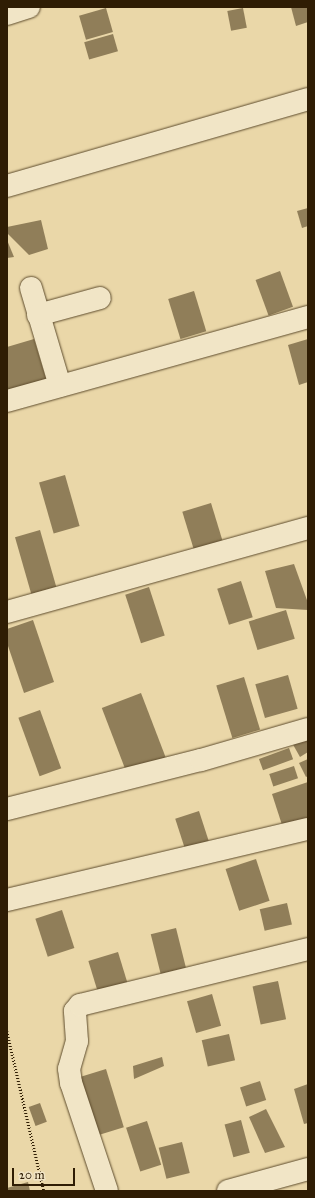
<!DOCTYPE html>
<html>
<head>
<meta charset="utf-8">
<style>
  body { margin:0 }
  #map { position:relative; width:315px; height:1198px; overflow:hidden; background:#ead7a8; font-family:"IM FELL Great Primer",serif }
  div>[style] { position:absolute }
  .building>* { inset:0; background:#907e59; transform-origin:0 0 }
  .path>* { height:2.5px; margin-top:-1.25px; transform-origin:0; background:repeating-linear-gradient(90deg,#2f1d04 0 1px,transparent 0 3px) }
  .roads { filter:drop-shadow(0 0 1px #5e4c2d) drop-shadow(0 0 1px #5e4c2d) }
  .minor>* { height:22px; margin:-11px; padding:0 11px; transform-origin:11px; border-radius:11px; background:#f1e5c6 }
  span { translate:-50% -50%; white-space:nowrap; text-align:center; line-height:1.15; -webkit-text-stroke:3px #f1e5c6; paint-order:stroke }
  .frame { position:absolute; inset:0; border:8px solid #2f1d04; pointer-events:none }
  .scale { position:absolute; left:12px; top:1168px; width:63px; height:18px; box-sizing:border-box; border:2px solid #2f1d04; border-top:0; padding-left:5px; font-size:12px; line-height:14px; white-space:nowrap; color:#2f1d04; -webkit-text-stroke:3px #f1e5c6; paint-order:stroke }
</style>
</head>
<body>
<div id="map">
  <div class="building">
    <div style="clip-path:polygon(291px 7px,308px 7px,308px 22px,296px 26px)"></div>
    <div style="left:106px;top:8px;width:25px;height:28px;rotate:74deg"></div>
    <div style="left:243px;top:8px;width:20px;height:16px;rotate:79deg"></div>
    <div style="left:113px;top:34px;width:18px;height:30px;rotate:74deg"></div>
    <div style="clip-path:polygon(308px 208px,308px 226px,302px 228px,297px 211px)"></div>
    <div style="clip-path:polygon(41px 220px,48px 249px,29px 255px,7px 233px,7px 227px)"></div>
    <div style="clip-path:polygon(7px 240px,14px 257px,7px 258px)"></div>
    <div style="left:280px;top:271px;width:38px;height:26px;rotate:70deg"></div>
    <div style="left:194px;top:291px;width:42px;height:27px;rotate:73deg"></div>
    <div style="clip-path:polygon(34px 339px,47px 382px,7px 394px,7px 347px)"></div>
    <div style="clip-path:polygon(308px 339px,308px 382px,299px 385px,288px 345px)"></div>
    <div style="left:65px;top:475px;width:53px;height:27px;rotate:74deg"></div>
    <div style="left:211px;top:503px;width:41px;height:30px;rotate:73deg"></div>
    <div style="left:40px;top:530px;width:59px;height:26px;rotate:74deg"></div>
    <div style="clip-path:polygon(294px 564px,308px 603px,308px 610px,276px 608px,265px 571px)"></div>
    <div style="left:241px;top:581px;width:38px;height:25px;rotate:72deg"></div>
    <div style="left:149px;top:587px;width:51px;height:25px;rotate:72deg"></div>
    <div style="left:286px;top:610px;width:30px;height:39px;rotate:73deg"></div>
    <div style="clip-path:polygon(33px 620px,54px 682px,24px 693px,7px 643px,7px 629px)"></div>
    <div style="left:288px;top:675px;width:35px;height:34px;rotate:74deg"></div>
    <div style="left:244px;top:677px;width:55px;height:29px;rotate:73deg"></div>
    <div style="left:141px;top:693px;width:69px;height:42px;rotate:69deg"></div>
    <div style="left:40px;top:710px;width:62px;height:23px;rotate:70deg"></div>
    <div style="clip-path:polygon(308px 737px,308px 752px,300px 757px,291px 741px)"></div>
    <div style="left:289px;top:748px;width:12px;height:32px;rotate:70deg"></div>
    <div style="clip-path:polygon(308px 759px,308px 776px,306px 777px,299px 763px)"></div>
    <div style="left:294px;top:766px;width:13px;height:26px;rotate:72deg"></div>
    <div style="clip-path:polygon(308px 782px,308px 819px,283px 828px,272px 794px)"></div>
    <div style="left:199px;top:811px;width:32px;height:25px;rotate:72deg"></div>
    <div style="left:256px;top:859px;width:44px;height:32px;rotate:72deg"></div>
    <div style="left:287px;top:903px;width:22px;height:28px;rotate:77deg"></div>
    <div style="left:62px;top:910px;width:40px;height:28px;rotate:72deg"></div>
    <div style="left:176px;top:928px;width:41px;height:26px;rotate:76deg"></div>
    <div style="left:118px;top:952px;width:39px;height:31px;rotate:73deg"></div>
    <div style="left:278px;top:981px;width:39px;height:26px;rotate:78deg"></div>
    <div style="left:212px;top:994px;width:33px;height:26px;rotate:74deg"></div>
    <div style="left:229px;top:1034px;width:27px;height:28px;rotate:77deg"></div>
    <div style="clip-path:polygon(162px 1057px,164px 1066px,134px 1079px,133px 1066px)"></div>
    <div style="left:106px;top:1069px;width:61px;height:28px;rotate:73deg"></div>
    <div style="left:260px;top:1081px;width:20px;height:21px;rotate:72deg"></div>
    <div style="clip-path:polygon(308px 1084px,308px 1123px,304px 1124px,294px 1089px)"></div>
    <div style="left:40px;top:1103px;width:20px;height:12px;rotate:70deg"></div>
    <div style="clip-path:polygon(266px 1109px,285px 1147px,265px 1153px,249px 1117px)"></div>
    <div style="left:241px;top:1120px;width:34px;height:17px;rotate:75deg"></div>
    <div style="left:147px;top:1121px;width:46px;height:22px;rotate:72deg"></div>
    <div style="left:182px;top:1142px;width:32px;height:24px;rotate:76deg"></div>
    <div style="clip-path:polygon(28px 1182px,30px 1191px,7px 1191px,7px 1188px)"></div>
  </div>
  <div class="path">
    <div style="left:7px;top:1031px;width:164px;rotate:77deg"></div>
  </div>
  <div class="roads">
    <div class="minor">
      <div style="left:7px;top:14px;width:23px;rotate:-18deg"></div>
      <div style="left:7px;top:186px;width:313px;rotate:-16.1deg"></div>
      <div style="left:31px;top:288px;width:102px;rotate:73.5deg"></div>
      <div style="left:38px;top:315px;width:64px;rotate:-15.3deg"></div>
      <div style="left:7px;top:401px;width:313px;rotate:-15.6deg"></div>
      <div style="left:7px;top:612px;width:313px;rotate:-15.6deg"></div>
      <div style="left:7px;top:809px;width:200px;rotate:-14.2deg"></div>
      <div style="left:201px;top:760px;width:111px;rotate:-16.2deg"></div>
      <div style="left:7px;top:900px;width:309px;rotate:-13.3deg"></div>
      <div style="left:107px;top:1191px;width:114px;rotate:-108.4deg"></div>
      <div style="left:71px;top:1083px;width:14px;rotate:-98deg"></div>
      <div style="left:69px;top:1069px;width:29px;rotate:-74deg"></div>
      <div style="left:77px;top:1041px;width:30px;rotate:-94deg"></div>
      <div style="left:75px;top:1011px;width:8px;rotate:-50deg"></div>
      <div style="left:80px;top:1005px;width:235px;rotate:-13.8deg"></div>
      <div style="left:228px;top:1191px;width:83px;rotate:-15.4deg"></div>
    </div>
  </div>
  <div class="frame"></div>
  <div class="scale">20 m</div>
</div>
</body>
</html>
